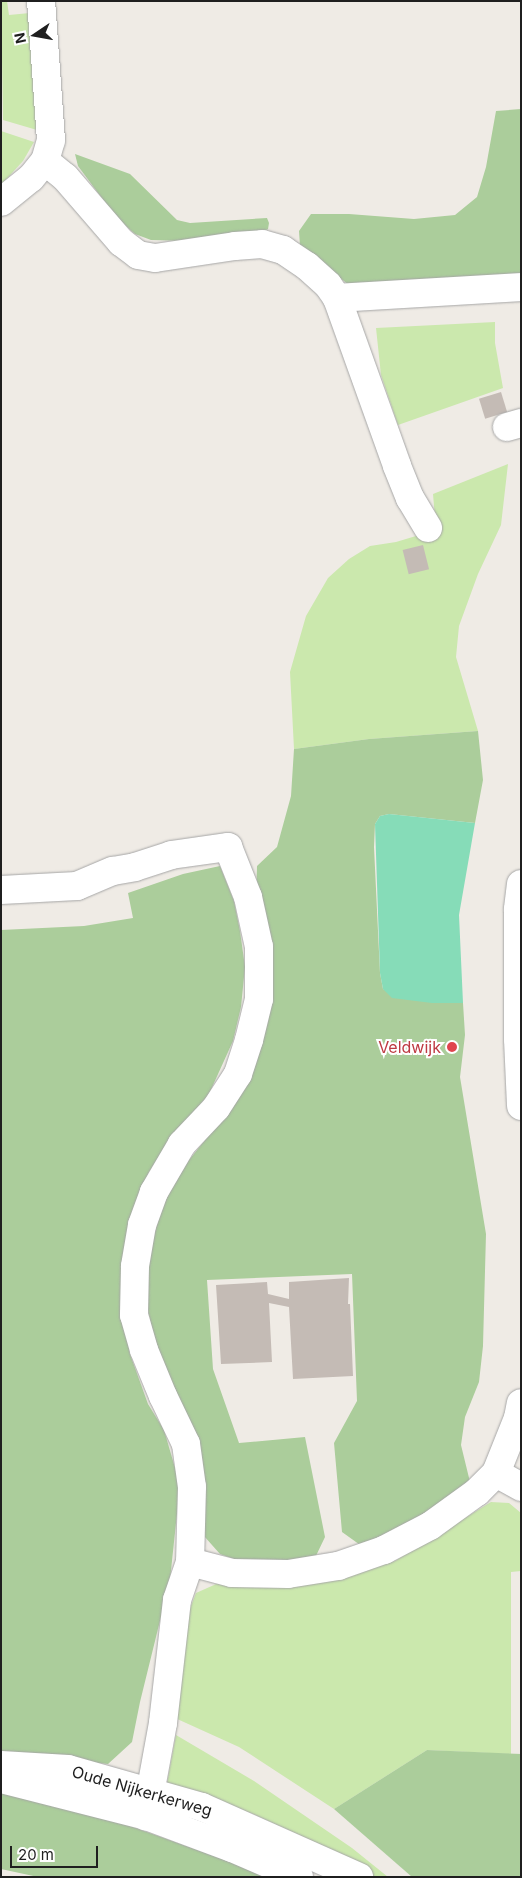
<!DOCTYPE html>
<html>
<head>
<meta charset="utf-8">
<style>
  body { margin:0 }
  #map { position:relative; width:522px; height:1878px; overflow:hidden; background:#efebe5; font-family:Inter,sans-serif }
  div>[style] { position:absolute }
  .grass>* { inset:0; background:#cbe8ad }
  .forest>* { inset:0; background:#abcd9b }
  .pitch>* { inset:0; background:#86dcb8 }
  .building>* { inset:0; background:#c4bbb5; transform-origin:0 0 }
  .roads { filter:drop-shadow(0 0 1px #a6a6a6) drop-shadow(0 0 1px #a6a6a6) }
  .minor>* { height:28px; margin:-14px; padding:0 14px; transform-origin:14px; border-radius:14px; background:#fff }
  .dots>* { width:14px; height:14px; translate:-50% -50%; box-sizing:border-box; border:2px solid #fff; border-radius:50% }
  span { translate:-50% -50%; white-space:nowrap; text-align:center; line-height:1.15; -webkit-text-stroke:4px #fff; paint-order:stroke }
  .health-label { font-size:16px; color:#be3a42 }
  .right { translate:-100% -50%; text-align:right }
  .street-label { font-size:16px; color:#1f1f1f }
  .frame { position:absolute; inset:0; border:2px solid #1f1f1f; pointer-events:none }
  .north { position:absolute; left:10px; top:10px; width:50px; height:50px; -webkit-text-stroke:4px #fff; paint-order:stroke; rotate:258deg; font-size:14px; font-weight:700; line-height:20px; text-align:center; color:#1f1f1f }
  .north::after { content:''; display:block; margin:auto; width:18px; height:22px; background:#1f1f1f; clip-path:polygon(50% 0,100% 100%,50% 72%,0 100%) }
  .scale { position:absolute; left:10px; top:1846px; width:88px; height:22px; box-sizing:border-box; border:2px solid #1f1f1f; border-top:0; padding-left:6px; font-size:15px; line-height:18px; white-space:nowrap; color:#1f1f1f; -webkit-text-stroke:4px #fff; paint-order:stroke }
</style>
</head>
<body>
<div id="map">
  <div class="grass">
    <div style="clip-path:polygon(1px 1px,7px 1px,9px 15px,30px 13px,37px 130px,3px 120px)"></div>
    <div style="clip-path:polygon(1px 131px,34px 142px,23px 161px,1px 185px)"></div>
    <div style="clip-path:polygon(495px 322px,495px 343px,503px 388px,398px 425px,381px 375px,376px 328px)"></div>
    <div style="clip-path:polygon(508px 464px,501px 525px,478px 574px,459px 626px,456px 657px,478px 731px,369px 739px,294px 749px,290px 672px,306px 616px,328px 578px,349px 559px,370px 546px,396px 542px,436px 530px,433px 494px)"></div>
    <div style="clip-path:polygon(491px 1502px,509px 1503px,521px 1513px,521px 1571px,511px 1572px,511px 1754px,427px 1750px,334px 1809px,239px 1747px,175px 1718px,189px 1611px,196px 1593px,223px 1581px,343px 1575px,395px 1561px)"></div>
    <div style="clip-path:polygon(176px 1735px,254px 1781px,352px 1848px,388px 1877px,372px 1877px,321px 1845px,253px 1814px,167px 1783px)"></div>
  </div>
  <div class="forest">
    <div style="clip-path:polygon(521px 109px,521px 280px,354px 289px,300px 246px,299px 231px,311px 214px,349px 214px,414px 219px,455px 215px,477px 197px,486px 167px,496px 111px)"></div>
    <div style="clip-path:polygon(75px 154px,130px 174px,177px 220px,190px 223px,267px 218px,269px 223px,268px 229px,261px 233px,188px 241px,151px 240px,135px 234px,116px 217px,78px 166px)"></div>
    <div style="clip-path:polygon(478px 731px,483px 780px,475px 823px,389px 814px,380px 816px,375px 824px,374px 847px,380px 973px,383px 989px,416px 1000px,463px 1003px,465px 1035px,460px 1077px,486px 1234px,483px 1346px,479px 1382px,465px 1417px,461px 1445px,470px 1482px,410px 1527px,363px 1547px,342px 1532px,334px 1443px,357px 1401px,352px 1274px,207px 1280px,213px 1369px,239px 1443px,305px 1437px,325px 1537px,314px 1560px,242px 1562px,220px 1554px,204px 1536px,203px 1463px,196px 1437px,156px 1350px,147px 1305px,148px 1256px,164px 1201px,189px 1160px,231px 1108px,251px 1074px,257px 866px,277px 847px,291px 796px,294px 749px,369px 739px)"></div>
    <div style="clip-path:polygon(220px 866px,234px 901px,240px 931px,245px 967px,241px 1007px,233px 1041px,209px 1094px,168px 1142px,149px 1172px,134px 1209px,123px 1316px,130px 1354px,148px 1404px,164px 1430px,180px 1485px,170px 1580px,140px 1702px,132px 1742px,108px 1764px,1px 1753px,1px 930px,84px 926px,133px 918px,128px 893px,183px 874px)"></div>
    <div style="clip-path:polygon(427px 1750px,521px 1754px,521px 1877px,412px 1877px,334px 1809px)"></div>
    <div style="clip-path:polygon(1px 1790px,88px 1811px,273px 1877px,38px 1877px,1px 1869px)"></div>
  </div>
  <div class="pitch">
    <div style="clip-path:polygon(389px 814px,475px 823px,459px 915px,463px 1003px,432px 1003px,392px 998px,383px 989px,380px 973px,375px 824px,380px 816px)"></div>
  </div>
  <div class="building">
    <div style="left:501px;top:392px;width:21px;height:23px;rotate:73deg"></div>
    <div style="left:423px;top:545px;width:25px;height:21px;rotate:76deg"></div>
    <div style="clip-path:polygon(349px 1278px,348px 1304px,350px 1304px,353px 1376px,293px 1379px,289px 1307px,269px 1303px,272px 1362px,221px 1364px,216px 1285px,267px 1282px,268px 1294px,289px 1299px,289px 1282px)"></div>
  </div>
  <div class="roads">
    <div class="minor">
      <div style="left:45px;top:161px;width:26px;rotate:39deg"></div>
      <div style="left:65px;top:177px;width:86px;rotate:49.3deg"></div>
      <div style="left:121px;top:242px;width:21px;rotate:37deg"></div>
      <div style="left:138px;top:255px;width:17px;rotate:10deg"></div>
      <div style="left:155px;top:258px;width:81px;rotate:-8.5deg"></div>
      <div style="left:235px;top:246px;width:27px;rotate:-4deg"></div>
      <div style="left:262px;top:244px;width:22px;rotate:16deg"></div>
      <div style="left:283px;top:250px;width:29px;rotate:34deg"></div>
      <div style="left:307px;top:266px;width:28px;rotate:42deg"></div>
      <div style="left:328px;top:285px;width:16px;rotate:55deg"></div>
      <div style="left:337px;top:298px;width:178px;rotate:70.3deg"></div>
      <div style="left:397px;top:466px;width:35px;rotate:68deg"></div>
      <div style="left:410px;top:498px;width:35px;rotate:59deg"></div>
      <div style="left:1px;top:202px;width:38px;rotate:-39deg"></div>
      <div style="left:31px;top:178px;width:22px;rotate:-51deg"></div>
      <div style="left:45px;top:161px;width:22px;rotate:-74deg"></div>
      <div style="left:51px;top:140px;width:139px;rotate:-94.1deg"></div>
      <div style="left:337px;top:298px;width:184px;rotate:-3.4deg"></div>
      <div style="left:507px;top:427px;width:15px;rotate:-16deg"></div>
      <div style="left:521px;top:884px;width:26px;rotate:97deg"></div>
      <div style="left:518px;top:910px;width:129px;rotate:90deg"></div>
      <div style="left:518px;top:1039px;width:67px;rotate:87.4deg"></div>
      <div style="left:1px;top:890px;width:76px;rotate:-3deg"></div>
      <div style="left:77px;top:886px;width:39px;rotate:-23deg"></div>
      <div style="left:113px;top:871px;width:22px;rotate:-10deg"></div>
      <div style="left:135px;top:867px;width:38px;rotate:-18deg"></div>
      <div style="left:171px;top:855px;width:58px;rotate:-8deg"></div>
      <div style="left:228px;top:847px;width:54px;rotate:68.2deg"></div>
      <div style="left:248px;top:897px;width:51px;rotate:77.6deg"></div>
      <div style="left:259px;top:947px;width:52px;rotate:90deg"></div>
      <div style="left:259px;top:999px;width:42px;rotate:103.7deg"></div>
      <div style="left:249px;top:1040px;width:36px;rotate:108deg"></div>
      <div style="left:238px;top:1074px;width:40px;rotate:122.9deg"></div>
      <div style="left:216px;top:1108px;width:50px;rotate:133.4deg"></div>
      <div style="left:182px;top:1144px;width:56px;rotate:120.3deg"></div>
      <div style="left:154px;top:1192px;width:35px;rotate:110deg"></div>
      <div style="left:142px;top:1225px;width:42px;rotate:99.7deg"></div>
      <div style="left:135px;top:1266px;width:49px;rotate:91.2deg"></div>
      <div style="left:134px;top:1315px;width:36px;rotate:74deg"></div>
      <div style="left:144px;top:1350px;width:50px;rotate:67.6deg"></div>
      <div style="left:163px;top:1396px;width:53px;rotate:64.4deg"></div>
      <div style="left:186px;top:1444px;width:43px;rotate:82.1deg"></div>
      <div style="left:192px;top:1487px;width:75px;rotate:91.5deg"></div>
      <div style="left:190px;top:1562px;width:40px;rotate:108.9deg"></div>
      <div style="left:177px;top:1600px;width:124px;rotate:96.5deg"></div>
      <div style="left:163px;top:1723px;width:95px;rotate:100.4deg"></div>
      <div style="left:496px;top:1473px;width:29px;rotate:29deg"></div>
      <div style="left:190px;top:1562px;width:43px;rotate:14.7deg"></div>
      <div style="left:232px;top:1573px;width:56px;rotate:1deg"></div>
      <div style="left:288px;top:1574px;width:51px;rotate:-9.1deg"></div>
      <div style="left:338px;top:1566px;width:49px;rotate:-19.2deg"></div>
      <div style="left:384px;top:1550px;width:52px;rotate:-27.6deg"></div>
      <div style="left:430px;top:1526px;width:58px;rotate:-35.9deg"></div>
      <div style="left:477px;top:1492px;width:27px;rotate:-45deg"></div>
      <div style="left:496px;top:1473px;width:59px;rotate:-68.2deg"></div>
      <div style="left:518px;top:1418px;width:15px;rotate:-79deg"></div>
      <div style="left:1px;top:1765px;width:67px;rotate:3.4deg"></div>
      <div style="left:68px;top:1769px;width:139px;rotate:15.8deg"></div>
      <div style="left:202px;top:1807px;width:172px;rotate:24deg"></div>
      <div style="left:1px;top:1779px;width:150px;rotate:14.3deg"></div>
      <div style="left:146px;top:1816px;width:92px;rotate:20.4deg"></div>
      <div style="left:232px;top:1848px;width:73px;rotate:23.4deg"></div>
    </div>
  </div>
  <div class="dots">
    <div style="left:452px;top:1047px;background:#e0444e"></div>
  </div>
  <div class="health-label">
    <span class="right" style="left:441px;top:1047px">Veldwijk</span>
  </div>
  <div class="street-label">
    <span style="left:142px;top:1791px;rotate:16deg">Oude Nijkerkerweg</span>
  </div>
  <div class="frame"></div>
  <div class="north">N</div>
  <div class="scale">20 m</div>
</div>
</body>
</html>
